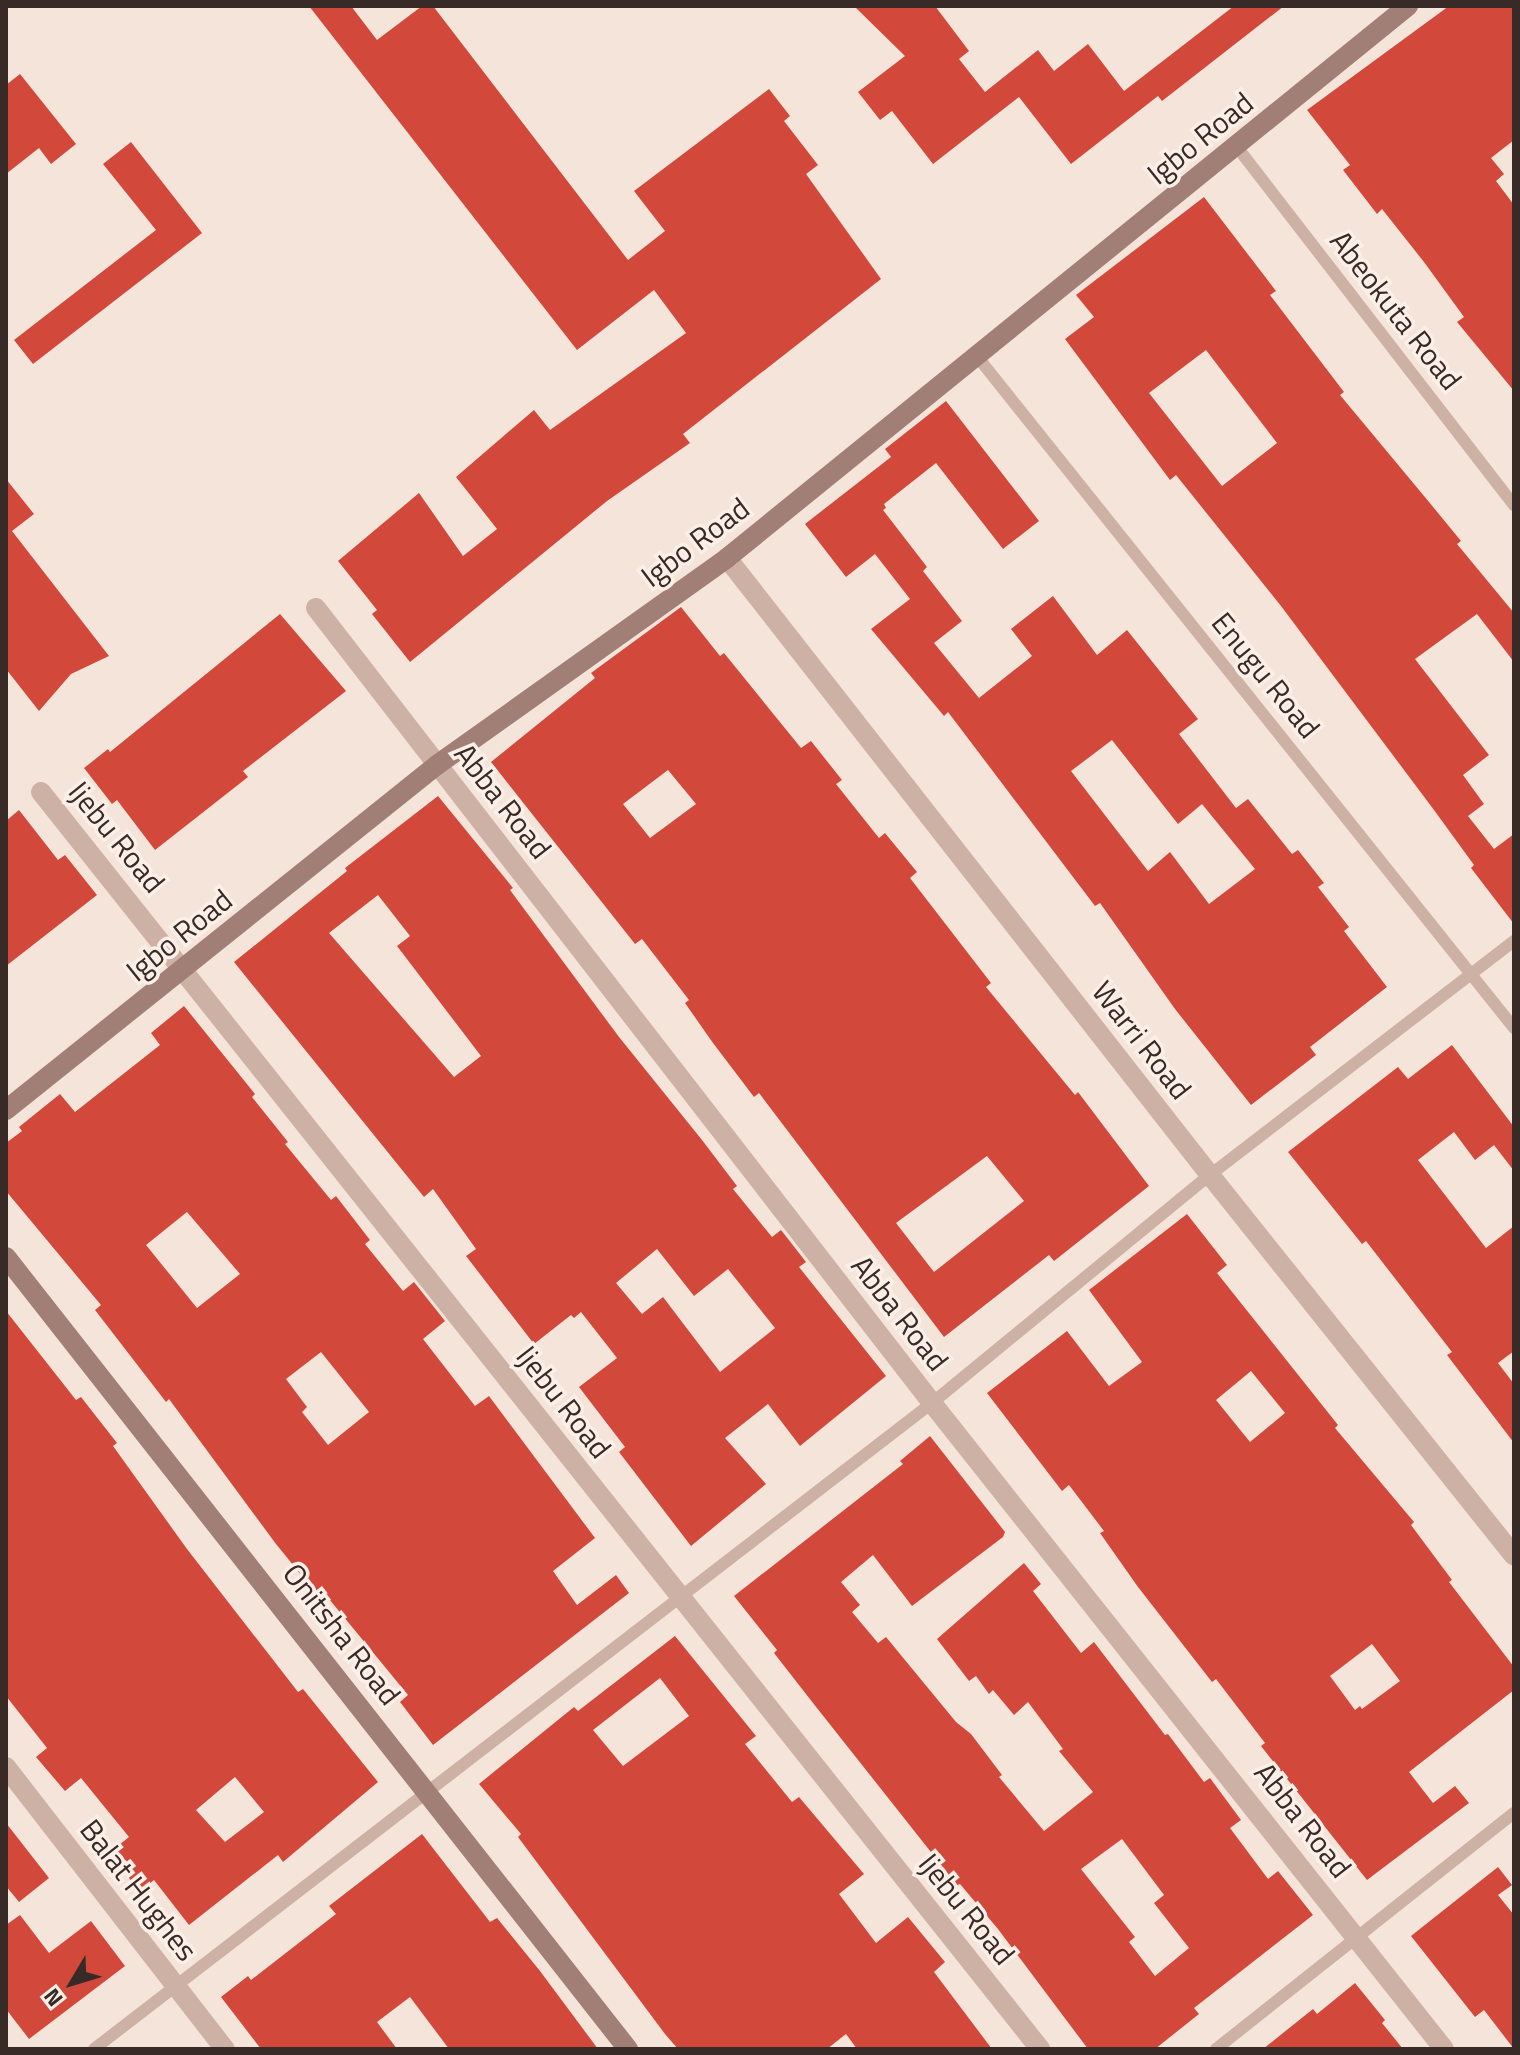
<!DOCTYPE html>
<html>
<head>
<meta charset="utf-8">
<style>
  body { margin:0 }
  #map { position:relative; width:1520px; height:2055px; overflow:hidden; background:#f4e4da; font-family:"Titillium Web",sans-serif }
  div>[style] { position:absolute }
  .building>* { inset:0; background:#d2493b }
  .lane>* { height:12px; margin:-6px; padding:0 6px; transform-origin:6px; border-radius:6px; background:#ceb1a5 }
  .street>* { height:20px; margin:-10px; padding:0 10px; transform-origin:10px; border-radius:10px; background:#ceb1a5 }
  .secondary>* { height:20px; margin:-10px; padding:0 10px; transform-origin:10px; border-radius:10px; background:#a17f76 }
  span { translate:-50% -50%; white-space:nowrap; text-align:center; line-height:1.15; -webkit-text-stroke:7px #fbefe7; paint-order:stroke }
  .street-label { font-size:30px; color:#382a27 }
  .frame { position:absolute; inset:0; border:8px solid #382a27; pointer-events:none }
  .north { position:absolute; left:32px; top:1943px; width:80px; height:80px; -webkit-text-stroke:6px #fbefe7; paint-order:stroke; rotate:232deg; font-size:22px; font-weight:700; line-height:32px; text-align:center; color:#382a27 }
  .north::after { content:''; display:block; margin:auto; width:28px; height:36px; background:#382a27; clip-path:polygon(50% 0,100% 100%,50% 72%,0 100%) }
</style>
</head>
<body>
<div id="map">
  <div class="building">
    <div style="clip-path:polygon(309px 6px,351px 6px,377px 40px,422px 6px,433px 6px,628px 260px,665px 231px,634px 191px,769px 89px,790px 116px,784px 121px,818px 165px,806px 174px,881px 279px,683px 434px,690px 443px,607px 501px,410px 662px,372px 614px,377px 610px,338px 561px,419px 493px,463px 556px,497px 529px,456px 477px,534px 410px,550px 430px,686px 333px,654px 290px,577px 350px)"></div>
    <div style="clip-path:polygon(854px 6px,935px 6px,969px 51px,959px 59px,985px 92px,1038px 50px,1054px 71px,1088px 44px,1124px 91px,1234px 6px,1284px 6px,1162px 101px,1158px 96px,1071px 164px,1019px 97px,933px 164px,892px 111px,880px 120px,858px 92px,905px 56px)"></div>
    <div style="clip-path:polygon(1449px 6px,1514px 6px,1514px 140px,1491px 158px,1504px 174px,1496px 181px,1514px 205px,1514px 391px,1457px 322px,1464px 317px,1424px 262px,1382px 209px,1377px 214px,1343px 170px,1350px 165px,1307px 110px)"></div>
    <div style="clip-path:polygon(20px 74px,76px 144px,51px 164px,39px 148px,6px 174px,6px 85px)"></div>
    <div style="clip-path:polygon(131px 142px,202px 233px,33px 364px,14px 340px,156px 230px,103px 164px)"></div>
    <div style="clip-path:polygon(evenodd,1204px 197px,1276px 291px,1270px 295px,1344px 392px,1340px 395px,1429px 502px,1461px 541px,1457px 544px,1514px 613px,1514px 662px,1477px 614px,1415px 659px,1489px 755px,1463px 775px,1484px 804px,1468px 816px,1494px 849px,1514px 834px,1514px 924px,1471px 868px,1474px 865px,1434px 810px,1281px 606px,1176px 475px,1170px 480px,1065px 339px,1094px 317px,1076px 295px,1204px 197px,1206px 350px,1277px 443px,1222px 486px,1149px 393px,1206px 350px)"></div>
    <div style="clip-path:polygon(evenodd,946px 401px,1039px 521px,1003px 549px,936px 463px,884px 504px,886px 508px,883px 510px,927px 567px,923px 571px,962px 621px,934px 643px,979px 698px,1032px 656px,1011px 629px,1053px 596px,1097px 655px,1127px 630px,1198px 719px,1179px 734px,1236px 808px,1248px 799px,1292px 854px,1298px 850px,1324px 883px,1318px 887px,1349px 927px,1344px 931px,1387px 987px,1310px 1047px,1316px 1055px,1251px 1105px,1175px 1009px,1100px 903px,1095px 906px,948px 712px,944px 716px,871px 629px,910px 599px,875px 554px,846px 577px,805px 524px,891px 457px,885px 449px,946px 401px,1112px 740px,1178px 824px,1202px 804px,1255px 869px,1209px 904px,1170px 852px,1148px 871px,1071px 771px,1112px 740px)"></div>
    <div style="clip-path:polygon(6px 479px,34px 514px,12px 531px,109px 656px,71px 674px,39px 711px,6px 669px)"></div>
    <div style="clip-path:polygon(evenodd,681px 607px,720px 656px,724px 653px,801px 748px,811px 741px,842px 780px,836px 784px,879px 838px,885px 833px,917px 872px,910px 878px,991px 983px,986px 987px,1075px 1095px,1078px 1092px,1149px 1186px,1054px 1261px,1049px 1255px,944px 1337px,759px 1093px,754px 1097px,713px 1043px,685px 1003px,689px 1000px,642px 939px,635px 944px,491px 762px,595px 678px,591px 673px,681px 607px,668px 770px,696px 804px,650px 838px,623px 804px,668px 770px,681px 607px,987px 1156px,1024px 1201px,934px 1272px,896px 1223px,987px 1156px)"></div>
    <div style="clip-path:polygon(280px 614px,346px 691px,243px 771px,248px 777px,155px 850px,117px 800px,112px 804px,84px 768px,108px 749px,110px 752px)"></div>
    <div style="clip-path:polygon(evenodd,438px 796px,513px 888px,510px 890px,619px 1037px,702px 1140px,737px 1186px,733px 1189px,772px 1237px,781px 1230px,806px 1262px,799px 1267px,886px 1376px,800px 1446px,768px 1404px,725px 1438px,766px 1484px,691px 1546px,619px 1452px,625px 1447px,579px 1387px,617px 1358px,581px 1312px,574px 1318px,571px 1315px,534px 1344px,466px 1256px,476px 1249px,433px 1189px,424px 1197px,234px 962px,347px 871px,345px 868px,438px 796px,378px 895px,410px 936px,397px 946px,481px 1056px,454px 1077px,329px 933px,378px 895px,438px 796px,657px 1249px,694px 1296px,728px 1269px,775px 1328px,720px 1372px,663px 1297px,642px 1314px,616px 1283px,657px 1249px)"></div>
    <div style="clip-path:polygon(19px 810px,58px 860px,65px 855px,97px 895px,6px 966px,6px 821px)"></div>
    <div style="clip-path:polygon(evenodd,184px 1006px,255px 1094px,252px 1097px,288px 1142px,285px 1144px,331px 1200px,336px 1196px,370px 1240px,365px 1244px,403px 1291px,414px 1282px,445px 1321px,423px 1339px,475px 1406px,489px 1396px,595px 1538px,553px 1571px,577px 1605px,616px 1575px,629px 1593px,433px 1745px,400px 1702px,408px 1695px,320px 1588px,315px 1592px,276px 1544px,169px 1399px,166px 1402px,95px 1310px,101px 1305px,6px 1191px,6px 1143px,22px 1131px,19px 1127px,60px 1094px,75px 1112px,160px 1045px,151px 1033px,184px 1006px,187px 1212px,240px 1274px,197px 1308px,146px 1245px,187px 1212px,184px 1006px,321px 1352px,369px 1412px,328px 1445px,302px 1412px,307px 1407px,286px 1379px,321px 1352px)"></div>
    <div style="clip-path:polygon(1452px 1045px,1514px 1127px,1514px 1171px,1494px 1145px,1475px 1160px,1454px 1132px,1418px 1160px,1486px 1248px,1514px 1226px,1514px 1351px,1498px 1363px,1514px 1384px,1514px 1443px,1447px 1355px,1452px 1352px,1366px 1241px,1362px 1244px,1288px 1152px,1398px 1067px,1408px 1079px)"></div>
    <div style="clip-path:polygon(evenodd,1187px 1214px,1227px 1265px,1217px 1273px,1338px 1425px,1335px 1428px,1414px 1522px,1411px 1525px,1452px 1580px,1449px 1582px,1514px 1667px,1514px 1690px,1409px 1772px,1433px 1803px,1455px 1786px,1469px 1803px,1367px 1880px,1261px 1746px,1265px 1743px,1216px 1679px,1212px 1682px,1138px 1587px,1100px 1533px,1104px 1531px,1069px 1485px,1062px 1491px,987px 1393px,1067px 1331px,1109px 1386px,1142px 1362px,1089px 1290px,1187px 1214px,1251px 1371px,1285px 1413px,1250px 1442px,1216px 1400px,1251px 1371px,1187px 1214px,1372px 1644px,1400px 1681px,1362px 1709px,1360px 1706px,1355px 1710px,1330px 1676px,1372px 1644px)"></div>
    <div style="clip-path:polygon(evenodd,6px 1311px,76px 1400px,81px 1397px,117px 1443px,113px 1446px,187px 1549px,298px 1692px,303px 1689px,378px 1782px,283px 1862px,278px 1855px,189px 1925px,154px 1880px,140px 1892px,109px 1853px,129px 1837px,81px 1778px,65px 1791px,36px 1757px,47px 1748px,6px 1696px,6px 1311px,235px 1777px,264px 1812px,225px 1842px,196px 1810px,235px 1777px)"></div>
    <div style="clip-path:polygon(evenodd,930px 1436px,1005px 1532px,1003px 1537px,912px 1606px,873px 1555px,841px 1582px,860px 1605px,852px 1612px,878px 1643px,886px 1637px,956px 1722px,971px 1734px,1002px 1775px,999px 1777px,1044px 1831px,1093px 1792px,1059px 1751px,1063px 1749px,1028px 1702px,1014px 1715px,993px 1690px,989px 1694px,976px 1676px,969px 1681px,937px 1639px,1024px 1563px,1041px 1584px,1033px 1591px,1081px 1653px,1094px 1642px,1165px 1735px,1168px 1734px,1204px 1782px,1210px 1778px,1241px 1820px,1230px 1828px,1268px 1879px,1278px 1871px,1313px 1915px,1194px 2008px,1199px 2014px,1155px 2049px,1088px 2049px,998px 1929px,960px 1884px,957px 1885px,813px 1703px,774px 1653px,777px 1650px,734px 1596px,903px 1464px,900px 1461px,930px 1436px,1122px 1839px,1164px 1895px,1154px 1903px,1189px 1948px,1155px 1976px,1129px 1942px,1135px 1937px,1081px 1869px,1122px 1839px)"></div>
    <div style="clip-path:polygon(evenodd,675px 1636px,756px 1736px,745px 1744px,792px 1802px,799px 1797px,864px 1874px,839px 1894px,876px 1943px,908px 1917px,945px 1962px,934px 1972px,992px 2049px,857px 2049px,846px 2034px,827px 2049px,678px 2049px,665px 2034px,518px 1837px,521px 1834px,479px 1784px,574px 1707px,578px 1711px,675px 1636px,660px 1678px,689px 1716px,623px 1766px,593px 1730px,660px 1678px)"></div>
    <div style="clip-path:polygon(6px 1823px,49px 1878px,19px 1902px,6px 1886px)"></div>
    <div style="clip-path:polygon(422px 1834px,490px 1922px,497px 1918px,540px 1971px,598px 2049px,449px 2049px,410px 1997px,377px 2022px,397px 2049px,261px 2049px,221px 1997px,248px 1976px,251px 1980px,336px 1914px,329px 1906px)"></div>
    <div style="clip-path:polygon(1498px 1867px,1512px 1885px,1498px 1895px,1514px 1915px,1514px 2049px,1484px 2010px,1475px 2017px,1411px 1936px)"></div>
    <div style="clip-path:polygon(20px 1915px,49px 1953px,91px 1921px,125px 1966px,29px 2039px,6px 2009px,6px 1925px)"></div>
    <div style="clip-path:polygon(1355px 1983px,1385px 2020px,1382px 2023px,1403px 2049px,1263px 2049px,1313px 2009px,1317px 2014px)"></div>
  </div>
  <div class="lane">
    <div style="left:1237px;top:147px;width:453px;rotate:52.3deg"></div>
    <div style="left:976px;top:355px;width:862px;rotate:51.36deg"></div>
    <div style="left:94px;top:2049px;width:1058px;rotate:-37.63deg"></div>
    <div style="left:932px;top:1403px;width:360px;rotate:-39.4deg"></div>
    <div style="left:1210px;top:1175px;width:384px;rotate:-37.6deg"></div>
    <div style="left:1216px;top:2049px;width:380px;rotate:-38.4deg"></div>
  </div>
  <div class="street">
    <div style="left:727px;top:558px;width:784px;rotate:51.95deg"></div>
    <div style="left:1210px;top:1175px;width:487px;rotate:51.4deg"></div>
    <div style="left:316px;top:608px;width:1006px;rotate:52.23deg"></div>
    <div style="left:932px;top:1403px;width:824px;rotate:51.6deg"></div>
    <div style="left:41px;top:792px;width:1606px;rotate:51.52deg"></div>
    <div style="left:6px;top:1767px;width:357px;rotate:52.2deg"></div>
  </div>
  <div class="secondary">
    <div style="left:6px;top:1110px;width:552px;rotate:-38.68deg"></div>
    <div style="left:437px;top:765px;width:356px;rotate:-35.5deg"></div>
    <div style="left:727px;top:558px;width:877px;rotate:-39.03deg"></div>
    <div style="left:6px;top:1257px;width:1007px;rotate:51.86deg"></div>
  </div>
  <div class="street-label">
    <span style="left:1200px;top:138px;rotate:-39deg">Igbo Road</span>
    <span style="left:1396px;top:310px;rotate:52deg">Abeokuta Road</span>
    <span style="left:695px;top:542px;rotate:-37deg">Igbo Road</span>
    <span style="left:1266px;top:675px;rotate:51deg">Enugu Road</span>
    <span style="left:503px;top:801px;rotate:52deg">Abba Road</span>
    <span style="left:117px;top:837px;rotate:51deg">Ijebu Road</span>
    <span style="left:179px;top:935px;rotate:-39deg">Igbo Road</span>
    <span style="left:1142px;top:1040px;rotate:52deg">Warri Road</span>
    <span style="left:900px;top:1313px;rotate:52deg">Abba Road</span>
    <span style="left:564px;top:1402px;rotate:52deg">Ijebu Road</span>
    <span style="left:342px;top:1634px;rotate:52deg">Onitsha Road</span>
    <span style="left:1303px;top:1820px;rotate:52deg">Abba Road</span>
    <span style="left:139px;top:1890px;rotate:52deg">Balat Hughes</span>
    <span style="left:967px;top:1909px;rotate:51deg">Ijebu Road</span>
  </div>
  <div class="frame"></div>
  <div class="north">N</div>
</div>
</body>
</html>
